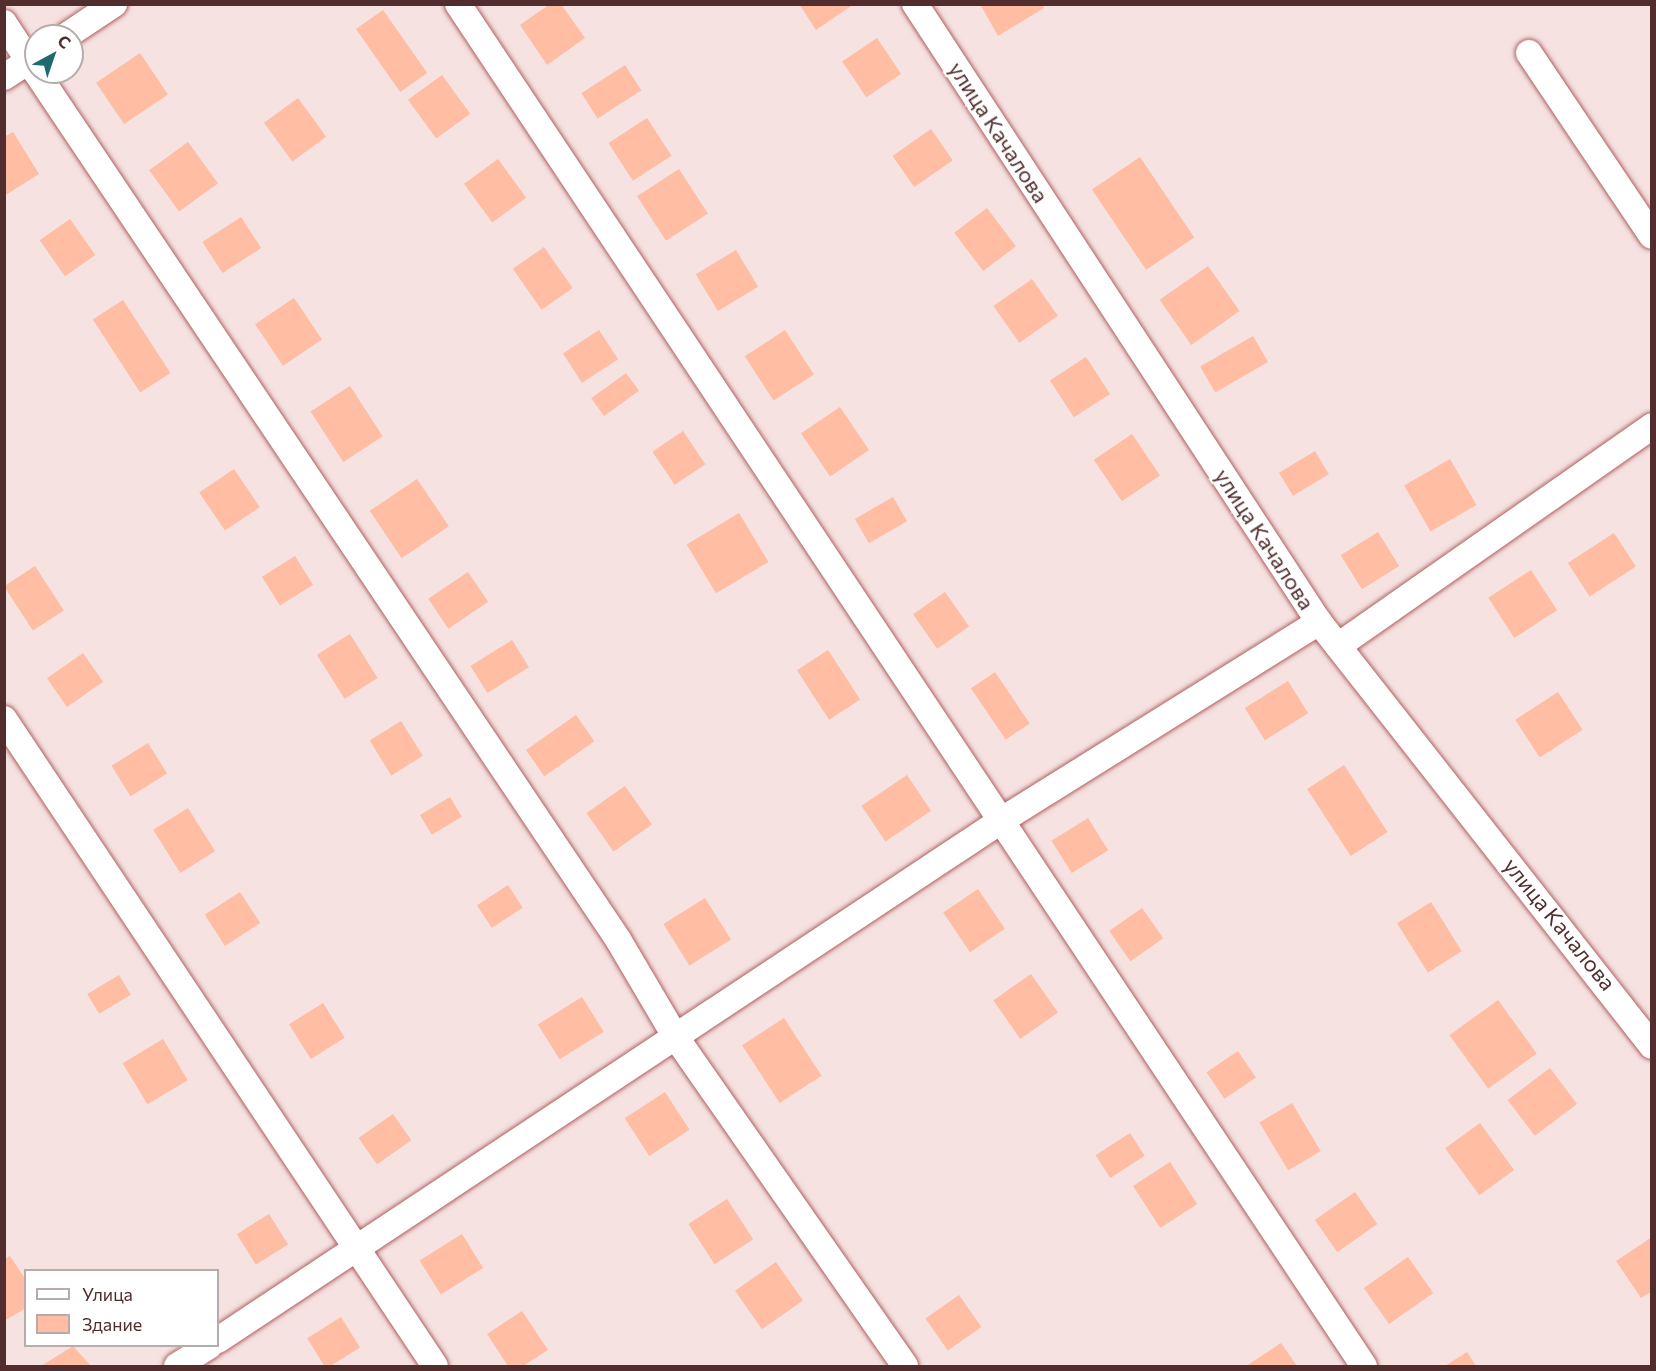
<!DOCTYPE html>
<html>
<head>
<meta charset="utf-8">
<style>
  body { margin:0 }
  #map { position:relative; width:1656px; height:1371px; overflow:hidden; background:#f5e2e1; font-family:Commissioner,sans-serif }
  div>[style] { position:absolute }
  .building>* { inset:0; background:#ffbda4; transform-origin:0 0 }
  .roads { filter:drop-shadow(0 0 2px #b1605f) drop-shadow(0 0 2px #b1605f) }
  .minor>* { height:26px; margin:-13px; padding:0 13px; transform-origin:13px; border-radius:13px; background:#fff }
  span { translate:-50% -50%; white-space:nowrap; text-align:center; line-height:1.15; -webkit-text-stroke:4.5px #fff; paint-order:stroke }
  .street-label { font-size:22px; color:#512e2d }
  .frame { position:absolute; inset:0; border:6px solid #512e2d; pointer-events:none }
  .legend { position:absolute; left:24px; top:1269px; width:195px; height:78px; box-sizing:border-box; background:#fff; border:2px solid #b9abab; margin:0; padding:8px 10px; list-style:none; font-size:18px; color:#512e2d }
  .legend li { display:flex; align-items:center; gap:12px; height:30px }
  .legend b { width:30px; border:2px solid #b9abab }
  .north { position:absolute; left:24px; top:24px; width:60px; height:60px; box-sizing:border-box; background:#fff; border:2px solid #b9abab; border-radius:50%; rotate:40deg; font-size:16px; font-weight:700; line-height:24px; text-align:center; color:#512e2d }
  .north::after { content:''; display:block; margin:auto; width:21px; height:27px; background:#1d6a6f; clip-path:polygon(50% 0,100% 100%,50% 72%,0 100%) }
</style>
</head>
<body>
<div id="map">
  <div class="building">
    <div style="clip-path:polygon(550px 4px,561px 4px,585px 38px,547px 65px,520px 25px)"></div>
    <div style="clip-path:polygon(799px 4px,854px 4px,816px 30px)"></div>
    <div style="clip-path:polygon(980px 4px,1042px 4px,1044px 8px,998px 36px)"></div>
    <div style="left:383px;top:10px;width:77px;height:33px;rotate:55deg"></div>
    <div style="left:877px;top:38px;width:43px;height:42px;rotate:56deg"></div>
    <div style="left:140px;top:53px;width:50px;height:53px;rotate:56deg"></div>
    <div style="left:625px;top:65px;width:30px;height:52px;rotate:57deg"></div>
    <div style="left:442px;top:75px;width:48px;height:42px;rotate:54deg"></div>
    <div style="left:298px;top:98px;width:48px;height:42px;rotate:54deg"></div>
    <div style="left:647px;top:118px;width:45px;height:46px;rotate:57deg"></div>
    <div style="left:931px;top:129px;width:38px;height:47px;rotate:55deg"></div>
    <div style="clip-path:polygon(13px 132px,39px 174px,4px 196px,4px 137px)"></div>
    <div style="left:188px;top:142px;width:51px;height:48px;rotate:54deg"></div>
    <div style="left:1140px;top:157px;width:97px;height:58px;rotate:56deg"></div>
    <div style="left:498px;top:159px;width:48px;height:42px;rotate:54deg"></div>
    <div style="left:679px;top:169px;width:53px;height:50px;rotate:57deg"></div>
    <div style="left:987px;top:208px;width:48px;height:41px;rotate:53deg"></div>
    <div style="left:241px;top:217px;width:37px;height:46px;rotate:57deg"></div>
    <div style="left:70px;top:219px;width:44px;height:37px;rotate:55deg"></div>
    <div style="left:544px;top:247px;width:50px;height:38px;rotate:55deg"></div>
    <div style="left:736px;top:250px;width:43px;height:47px;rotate:59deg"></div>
    <div style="left:1208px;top:266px;width:55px;height:59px;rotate:55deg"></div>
    <div style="left:1032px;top:279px;width:45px;height:47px;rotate:55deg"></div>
    <div style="left:294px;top:298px;width:50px;height:47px;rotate:56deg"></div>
    <div style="left:123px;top:300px;width:87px;height:36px;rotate:57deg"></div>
    <div style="left:599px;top:330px;width:35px;height:43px;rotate:57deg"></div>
    <div style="left:785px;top:330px;width:53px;height:48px;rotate:57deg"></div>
    <div style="left:1253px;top:336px;width:30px;height:61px;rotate:60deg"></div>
    <div style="left:1086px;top:357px;width:44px;height:43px;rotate:57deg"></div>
    <div style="left:626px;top:373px;width:22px;height:43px;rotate:54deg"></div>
    <div style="left:350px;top:386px;width:60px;height:47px;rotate:57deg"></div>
    <div style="left:840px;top:407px;width:52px;height:47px;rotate:56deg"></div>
    <div style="left:683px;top:431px;width:40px;height:37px;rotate:56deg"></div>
    <div style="left:1132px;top:434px;width:50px;height:46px;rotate:56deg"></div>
    <div style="left:1315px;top:451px;width:27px;height:42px;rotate:59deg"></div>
    <div style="left:1450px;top:459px;width:53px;height:53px;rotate:60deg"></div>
    <div style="left:234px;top:469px;width:46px;height:42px;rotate:56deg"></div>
    <div style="left:417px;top:479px;width:57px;height:57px;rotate:56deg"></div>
    <div style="left:893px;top:497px;width:28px;height:44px;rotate:60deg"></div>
    <div style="left:739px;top:513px;width:57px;height:61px;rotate:59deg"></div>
    <div style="left:1378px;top:532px;width:40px;height:44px;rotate:58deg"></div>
    <div style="left:1614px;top:533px;width:40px;height:55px;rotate:57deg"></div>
    <div style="left:295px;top:556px;width:34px;height:39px;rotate:58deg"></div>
    <div style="left:35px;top:566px;width:53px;height:37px;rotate:57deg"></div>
    <div style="left:1531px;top:570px;width:48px;height:51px;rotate:57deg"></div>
    <div style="left:468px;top:572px;width:36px;height:48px;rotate:56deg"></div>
    <div style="left:945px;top:592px;width:42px;height:39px;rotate:55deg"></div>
    <div style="left:350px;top:634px;width:52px;height:39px;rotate:58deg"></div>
    <div style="left:512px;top:640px;width:32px;height:49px;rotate:58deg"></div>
    <div style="left:828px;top:650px;width:59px;height:37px;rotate:57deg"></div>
    <div style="left:83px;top:653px;width:35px;height:44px;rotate:55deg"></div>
    <div style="left:995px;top:672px;width:62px;height:29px;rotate:56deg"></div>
    <div style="left:1288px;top:681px;width:38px;height:51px;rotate:58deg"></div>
    <div style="left:1558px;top:692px;width:45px;height:51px;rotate:57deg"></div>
    <div style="left:576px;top:715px;width:32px;height:61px;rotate:55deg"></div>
    <div style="left:401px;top:721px;width:41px;height:37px;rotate:58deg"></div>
    <div style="left:148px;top:743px;width:36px;height:43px;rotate:58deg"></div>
    <div style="left:1344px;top:765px;width:80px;height:44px;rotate:57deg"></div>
    <div style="left:907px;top:775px;width:43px;height:55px;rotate:56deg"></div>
    <div style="left:625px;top:786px;width:47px;height:47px;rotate:55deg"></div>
    <div style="left:450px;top:797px;width:23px;height:35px;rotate:59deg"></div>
    <div style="left:188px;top:808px;width:51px;height:41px;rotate:58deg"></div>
    <div style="left:1088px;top:818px;width:38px;height:43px;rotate:58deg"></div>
    <div style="left:508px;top:885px;width:27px;height:37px;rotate:57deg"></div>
    <div style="left:978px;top:889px;width:48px;height:42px;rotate:56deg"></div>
    <div style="left:240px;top:892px;width:37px;height:42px;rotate:57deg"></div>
    <div style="left:705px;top:898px;width:49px;height:49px;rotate:58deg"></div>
    <div style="left:1431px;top:902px;width:58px;height:40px;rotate:58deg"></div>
    <div style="left:1142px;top:908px;width:37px;height:40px;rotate:55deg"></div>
    <div style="left:1031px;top:974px;width:47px;height:46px;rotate:55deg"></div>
    <div style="left:119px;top:975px;width:23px;height:37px;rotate:59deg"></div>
    <div style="left:582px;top:997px;width:41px;height:52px;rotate:58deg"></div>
    <div style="left:1498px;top:1000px;width:66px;height:60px;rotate:54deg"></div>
    <div style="left:323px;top:1003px;width:41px;height:40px;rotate:58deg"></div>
    <div style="left:784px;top:1018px;width:69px;height:50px;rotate:57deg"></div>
    <div style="left:163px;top:1039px;width:48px;height:47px;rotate:59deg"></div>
    <div style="left:1238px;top:1051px;width:32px;height:38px;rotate:56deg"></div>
    <div style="left:1550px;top:1068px;width:45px;height:53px;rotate:53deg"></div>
    <div style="left:665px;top:1092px;width:45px;height:48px;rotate:57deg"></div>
    <div style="left:1292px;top:1103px;width:56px;height:38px;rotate:59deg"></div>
    <div style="left:393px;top:1114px;width:32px;height:42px;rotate:55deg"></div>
    <div style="left:1480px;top:1123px;width:58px;height:43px;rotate:54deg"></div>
    <div style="left:1130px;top:1133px;width:27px;height:41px;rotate:57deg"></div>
    <div style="left:1170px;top:1162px;width:50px;height:44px;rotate:57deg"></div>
    <div style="left:1355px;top:1192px;width:39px;height:49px;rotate:55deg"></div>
    <div style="left:727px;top:1199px;width:48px;height:46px;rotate:57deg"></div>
    <div style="left:269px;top:1214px;width:36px;height:38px;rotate:58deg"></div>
    <div style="left:462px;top:1234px;width:40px;height:50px;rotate:58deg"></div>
    <div style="clip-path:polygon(1652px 1237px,1652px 1291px,1641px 1298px,1616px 1261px)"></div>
    <div style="clip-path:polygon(10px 1256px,26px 1280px,26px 1308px,4px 1321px,4px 1259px)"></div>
    <div style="left:1408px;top:1257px;width:44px;height:54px;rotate:55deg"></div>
    <div style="left:776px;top:1262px;width:47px;height:50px;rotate:55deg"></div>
    <div style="left:959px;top:1295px;width:39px;height:41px;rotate:55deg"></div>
    <div style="clip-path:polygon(522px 1311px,548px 1350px,523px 1366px,508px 1366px,487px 1334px)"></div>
    <div style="left:341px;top:1317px;width:36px;height:40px;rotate:58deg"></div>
    <div style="clip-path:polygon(1281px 1343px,1297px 1366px,1246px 1366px)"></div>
    <div style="clip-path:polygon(73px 1346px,91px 1366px,41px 1366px)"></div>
    <div style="clip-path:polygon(1467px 1352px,1476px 1366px,1445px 1366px)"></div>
  </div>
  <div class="roads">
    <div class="minor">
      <div style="left:458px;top:4px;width:1636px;rotate:56.37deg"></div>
      <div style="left:915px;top:4px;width:738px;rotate:56.83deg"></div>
      <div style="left:1319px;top:622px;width:539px;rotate:51.85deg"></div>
      <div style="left:4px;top:23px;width:59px;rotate:56.9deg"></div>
      <div style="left:66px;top:36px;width:58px;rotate:-33.7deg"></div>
      <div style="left:1529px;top:53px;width:220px;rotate:56.1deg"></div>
      <div style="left:36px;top:72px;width:1046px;rotate:56.14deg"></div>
      <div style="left:619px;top:941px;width:110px;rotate:59.5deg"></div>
      <div style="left:675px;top:1036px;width:402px;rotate:55.1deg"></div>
      <div style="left:4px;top:77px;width:38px;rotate:-33deg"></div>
      <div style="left:1338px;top:646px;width:383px;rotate:-35deg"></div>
      <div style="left:4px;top:719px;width:777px;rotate:56.33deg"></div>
      <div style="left:218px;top:1340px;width:941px;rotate:-33.55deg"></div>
      <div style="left:1002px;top:820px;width:374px;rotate:-32deg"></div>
      <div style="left:177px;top:1366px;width:38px;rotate:-32deg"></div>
    </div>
  </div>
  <div class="street-label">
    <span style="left:999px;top:132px;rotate:57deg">улица Качалова</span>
    <span style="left:1265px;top:539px;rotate:57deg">улица Качалова</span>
    <span style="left:1560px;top:924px;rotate:51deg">улица Качалова</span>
  </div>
  <div class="frame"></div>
  <ul class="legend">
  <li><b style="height:8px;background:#fff"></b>Улица</li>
  <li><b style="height:16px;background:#ffbda4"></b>Здание</li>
  </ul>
  <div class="north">С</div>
</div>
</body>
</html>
